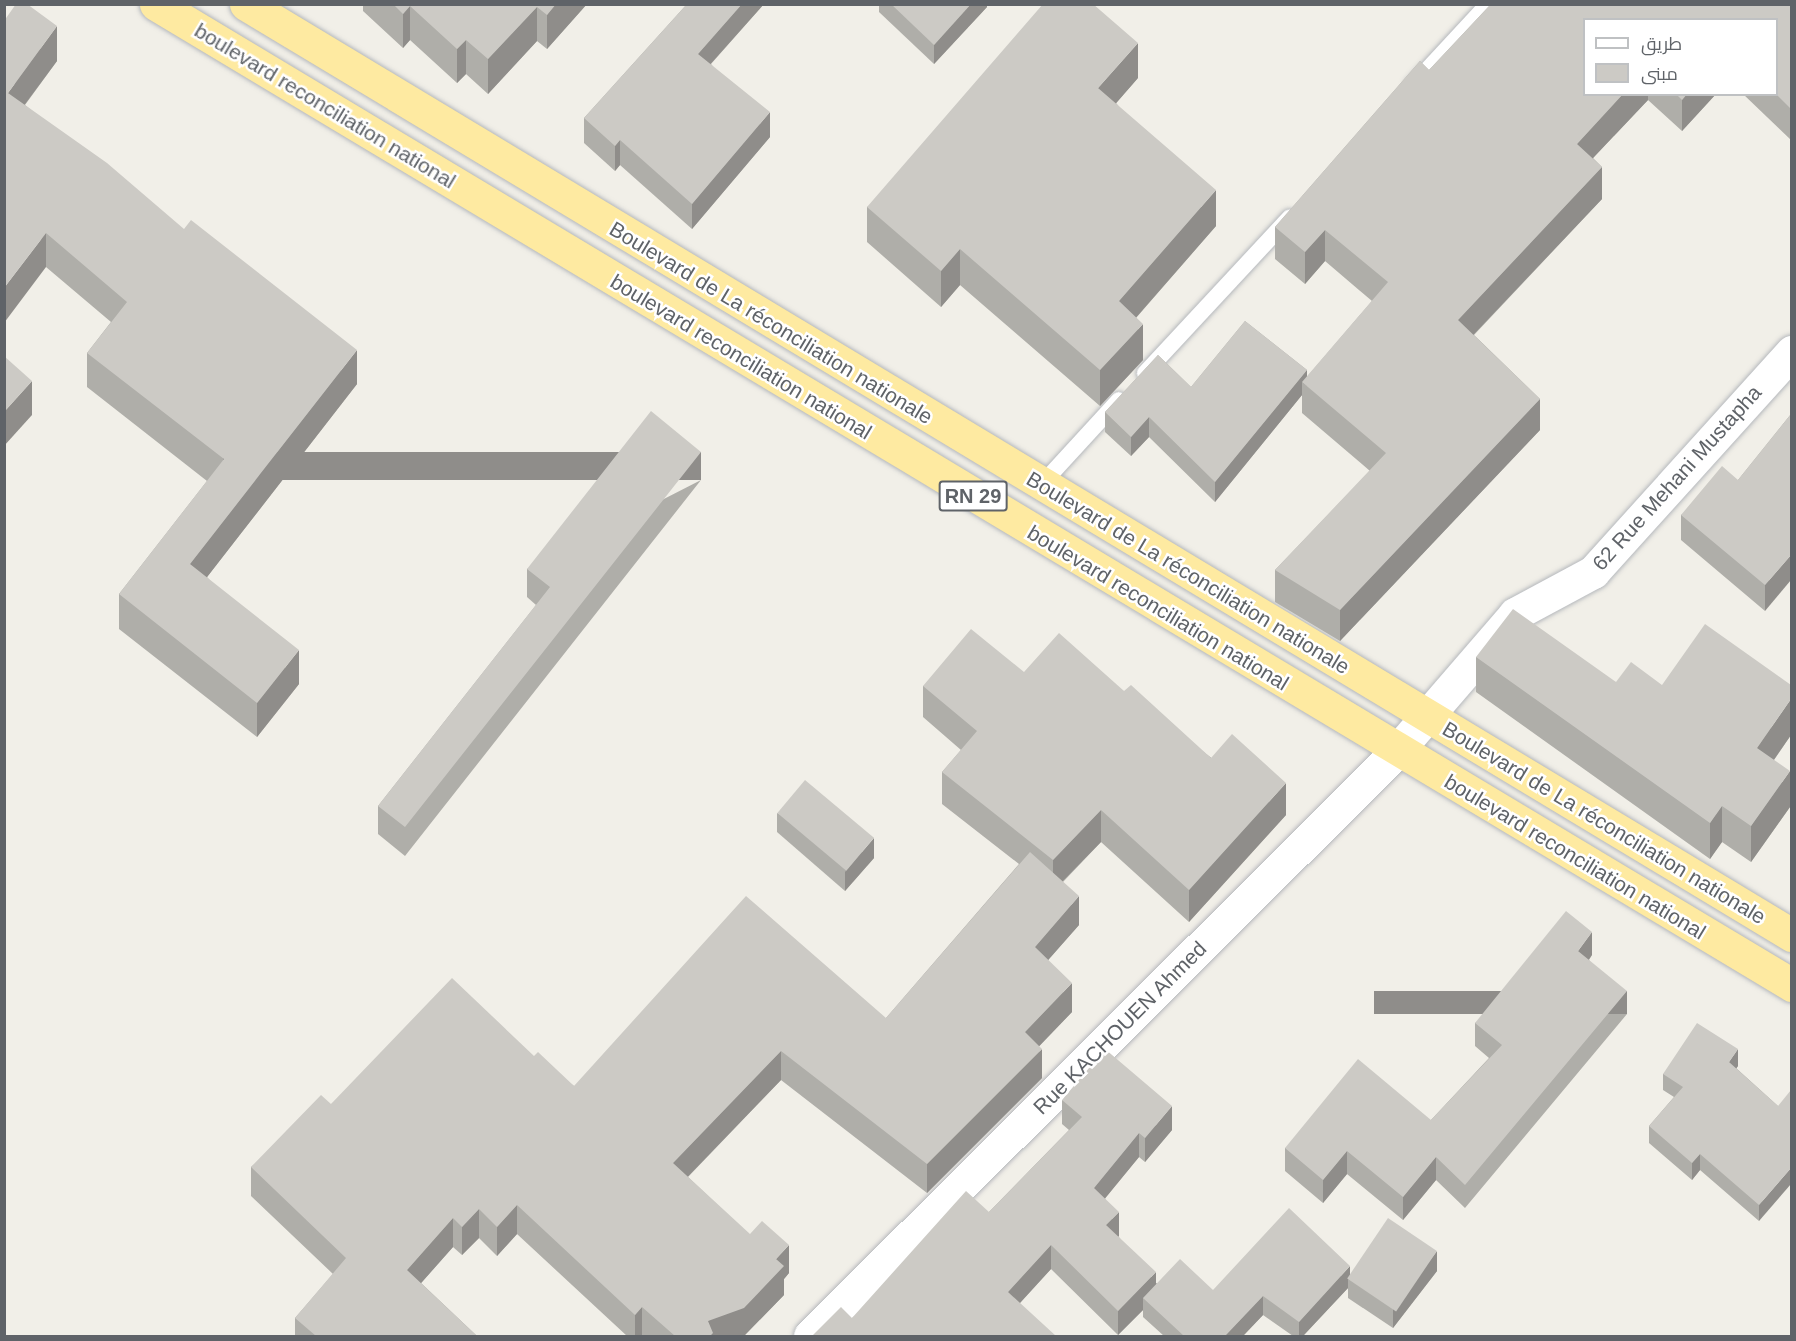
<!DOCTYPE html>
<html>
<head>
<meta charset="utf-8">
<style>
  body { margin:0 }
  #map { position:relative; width:1796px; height:1341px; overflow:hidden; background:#f1efe8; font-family:Helvetica,Cairo,sans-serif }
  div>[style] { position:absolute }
  .roads { filter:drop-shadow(0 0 2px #b5b8bc) drop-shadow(0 0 2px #b5b8bc) }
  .service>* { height:16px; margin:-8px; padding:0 8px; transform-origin:8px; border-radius:8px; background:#fff }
  .minor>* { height:33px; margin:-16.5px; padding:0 16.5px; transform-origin:16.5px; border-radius:16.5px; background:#fff }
  .trunk>* { height:33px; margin:-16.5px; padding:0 16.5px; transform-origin:16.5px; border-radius:16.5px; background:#feeaa1 }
  .wall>* { inset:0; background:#afaea9 }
  .shaded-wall>* { inset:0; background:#8f8d8a; transform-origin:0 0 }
  .building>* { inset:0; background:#cccac5; transform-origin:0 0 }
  span { translate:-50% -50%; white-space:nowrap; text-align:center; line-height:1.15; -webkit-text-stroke:5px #fff; paint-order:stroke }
  .shield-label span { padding:2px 4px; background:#fff; border:2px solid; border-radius:4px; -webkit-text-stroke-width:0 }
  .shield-label { font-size:20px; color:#5f6368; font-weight:700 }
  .street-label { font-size:21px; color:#5f6368 }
  .frame { position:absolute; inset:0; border:6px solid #5f6368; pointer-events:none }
  .legend { position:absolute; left:1583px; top:18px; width:195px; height:78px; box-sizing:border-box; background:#fff; border:2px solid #bfc1c3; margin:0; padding:8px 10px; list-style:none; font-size:18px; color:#5f6368 }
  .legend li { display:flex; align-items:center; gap:12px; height:30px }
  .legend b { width:30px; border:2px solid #bfc1c3 }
</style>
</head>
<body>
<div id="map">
  <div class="roads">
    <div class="service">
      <div style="left:1413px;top:85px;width:110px;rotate:-47.2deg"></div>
      <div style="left:1145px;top:373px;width:212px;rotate:-47.1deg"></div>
      <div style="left:1041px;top:485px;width:115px;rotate:-47.5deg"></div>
    </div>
    <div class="minor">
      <div style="left:810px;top:1336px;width:827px;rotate:-44.9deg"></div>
      <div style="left:1396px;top:752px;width:182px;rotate:-49.2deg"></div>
      <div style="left:1515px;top:614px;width:89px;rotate:-28.3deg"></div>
      <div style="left:1593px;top:572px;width:297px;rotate:-47.9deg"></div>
    </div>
    <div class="trunk">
      <div style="left:156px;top:4px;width:1908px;rotate:30.95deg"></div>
      <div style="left:246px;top:4px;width:1805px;rotate:31.06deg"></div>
    </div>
  </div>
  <div class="wall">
    <div style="clip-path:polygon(363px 4px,587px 4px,547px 49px,537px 41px,488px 94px,466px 74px,457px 83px,410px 40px,403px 48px,363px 11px)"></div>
    <div style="clip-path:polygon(687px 4px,764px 4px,711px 64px,770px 137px,692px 229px,620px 165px,615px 171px,584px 143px,584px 118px)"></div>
    <div style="clip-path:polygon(879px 4px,987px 4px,987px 7px,934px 64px,879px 12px)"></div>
    <div style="clip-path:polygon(1491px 4px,1791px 4px,1791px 140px,1743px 94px,1776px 94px,1776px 20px,1584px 20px,1584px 94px,1716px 94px,1682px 131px,1648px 100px,1593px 158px,1602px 167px,1602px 199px,1474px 335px,1540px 399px,1540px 430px,1340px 641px,1275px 602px,1275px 570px,1370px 471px,1302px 413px,1302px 395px,1215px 502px,1149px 437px,1131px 456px,1105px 432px,1105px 412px,1158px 355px,1191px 387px,1245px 321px,1307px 370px,1307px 377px,1372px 301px,1325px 261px,1305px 284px,1275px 259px,1275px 227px,1420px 61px,1429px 70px)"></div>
    <div style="clip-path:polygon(4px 21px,57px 61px,25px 105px,357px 384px,207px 577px,299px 684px,257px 737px,119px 629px,119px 594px,207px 481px,87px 387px,87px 353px,111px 322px,46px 267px)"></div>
    <div style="clip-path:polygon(1138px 78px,1116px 103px,1216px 226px,1136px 318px,1143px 360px,1100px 406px,960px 285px,941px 307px,867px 242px,867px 207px)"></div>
    <div style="clip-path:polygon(1791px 414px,1765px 611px,1681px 540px,1681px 515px,1738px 480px)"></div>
    <div style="clip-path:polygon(701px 480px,405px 856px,378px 834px,378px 806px,536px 605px,527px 597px,527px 569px)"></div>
    <div style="clip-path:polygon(1476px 657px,1616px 682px,1662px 685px,1791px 735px,1774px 760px,1790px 807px,1751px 862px,1722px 842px,1710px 859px,1476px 692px)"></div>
    <div style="clip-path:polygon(1024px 672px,1124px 691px,1286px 815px,1189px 922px,1101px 842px,1063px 882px,1079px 925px,1048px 960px,1072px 1012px,1039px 1046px,1042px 1078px,927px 1193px,781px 1080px,688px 1177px,789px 1273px,784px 1279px,784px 1295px,744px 1336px,627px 1336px,517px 1234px,497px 1256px,479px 1238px,462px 1255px,453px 1247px,421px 1283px,477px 1336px,295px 1336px,295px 1318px,333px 1274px,251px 1196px,251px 1167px,331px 1104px,534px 1056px,574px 1086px,886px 1018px,1019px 864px,942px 804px,942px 772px,961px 750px,923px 717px,923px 686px)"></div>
    <div style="clip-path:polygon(777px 813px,874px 858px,845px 891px,777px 832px)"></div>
    <div style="clip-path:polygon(1592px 955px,1589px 960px,1627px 1014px,1465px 1208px,1436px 1180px,1403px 1220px,1347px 1174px,1323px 1203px,1285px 1171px,1285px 1148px,1431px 1120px,1489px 1058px,1475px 1046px,1475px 1023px)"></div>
    <div style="clip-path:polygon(1738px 1066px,1736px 1068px,1778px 1106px,1759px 1221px,1700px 1170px,1692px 1180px,1649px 1143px,1649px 1126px,1674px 1097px,1663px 1090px,1663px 1074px)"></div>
    <div style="clip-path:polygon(1062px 1100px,1172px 1130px,1145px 1162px,1139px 1157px,1105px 1198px,1118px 1236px,1156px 1283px,1213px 1290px,1350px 1275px,1437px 1271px,1393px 1328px,1348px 1298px,1348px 1288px,1303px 1336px,1293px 1336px,1263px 1315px,1243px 1336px,1164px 1336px,1143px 1317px,1143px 1310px,1118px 1335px,1051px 1269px,1020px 1303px,852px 1318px,989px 1212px,1069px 1130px,1062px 1124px)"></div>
  </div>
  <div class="shaded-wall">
    <div style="clip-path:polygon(556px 4px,587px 4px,547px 49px,547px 15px)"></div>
    <div style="clip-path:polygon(742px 4px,764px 4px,698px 78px,698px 54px)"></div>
    <div style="clip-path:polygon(971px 4px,987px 4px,987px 7px,934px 64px,934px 45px)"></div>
    <div style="clip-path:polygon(410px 6px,410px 40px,403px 48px,403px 14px)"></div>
    <div style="clip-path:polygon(537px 7px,537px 41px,488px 94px,488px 59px)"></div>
    <div style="clip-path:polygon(57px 26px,57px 61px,8px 127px,8px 93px)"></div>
    <div style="clip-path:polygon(466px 40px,466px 74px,457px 83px,457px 49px)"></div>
    <div style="clip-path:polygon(1138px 43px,1138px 78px,1098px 124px,1098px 88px)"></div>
    <div style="clip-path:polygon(1623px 94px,1648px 94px,1648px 100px,1577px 175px,1577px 144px)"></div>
    <div style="clip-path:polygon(1687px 94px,1716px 94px,1682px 131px,1682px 100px)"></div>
    <div style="clip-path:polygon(770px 112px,770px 137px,692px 229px,692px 204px)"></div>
    <div style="clip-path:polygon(620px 140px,620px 165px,615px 171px,615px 146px)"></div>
    <div style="clip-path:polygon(1602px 167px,1602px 199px,1458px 351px,1458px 320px)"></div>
    <div style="clip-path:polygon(1216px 190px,1216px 226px,1119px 337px,1119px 301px)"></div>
    <div style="clip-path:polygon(1325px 230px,1325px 261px,1305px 284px,1305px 252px)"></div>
    <div style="clip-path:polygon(46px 233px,46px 267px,4px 323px,4px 288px)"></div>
    <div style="clip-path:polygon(960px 249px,960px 285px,941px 307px,941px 271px)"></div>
    <div style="clip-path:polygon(1143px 324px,1143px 360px,1100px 406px,1100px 370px)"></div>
    <div style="clip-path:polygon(357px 350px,357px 384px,190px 599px,190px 564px)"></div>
    <div style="clip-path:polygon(1307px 370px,1307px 386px,1302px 382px,1302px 395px,1215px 502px,1215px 482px)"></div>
    <div style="clip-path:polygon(32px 381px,32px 415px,4px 446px,4px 412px)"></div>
    <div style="clip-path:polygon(1540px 399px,1540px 430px,1340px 641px,1340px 610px)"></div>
    <div style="clip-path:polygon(1149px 417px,1149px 437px,1131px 456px,1131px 437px)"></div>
    <div style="left:701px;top:452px;width:28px;height:478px;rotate:90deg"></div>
    <div style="clip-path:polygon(1791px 555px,1791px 580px,1765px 611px,1765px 585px)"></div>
    <div style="clip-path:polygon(299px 650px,299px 684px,257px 737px,257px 703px)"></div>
    <div style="clip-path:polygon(1791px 699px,1791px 735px,1757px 784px,1757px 748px)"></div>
    <div style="clip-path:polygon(1790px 771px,1790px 807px,1751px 862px,1751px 826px)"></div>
    <div style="clip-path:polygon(1286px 783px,1286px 815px,1189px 922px,1189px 890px)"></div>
    <div style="clip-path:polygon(1722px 806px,1722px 842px,1710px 859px,1710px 823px)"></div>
    <div style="clip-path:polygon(1101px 810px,1101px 842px,1053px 891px,1053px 860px)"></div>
    <div style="clip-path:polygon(874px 838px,874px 858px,845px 891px,845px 872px)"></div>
    <div style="clip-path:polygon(1079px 896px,1079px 925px,1035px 975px,1035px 947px)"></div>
    <div style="clip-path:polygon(1592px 932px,1592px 955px,1578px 974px,1578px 951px)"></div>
    <div style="clip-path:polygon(1072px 983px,1072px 1012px,1025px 1061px,1025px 1032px)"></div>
    <div style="left:1627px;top:991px;width:23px;height:253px;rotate:90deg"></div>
    <div style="clip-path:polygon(1042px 1049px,1042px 1078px,927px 1193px,927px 1164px)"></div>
    <div style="clip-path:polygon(1738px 1049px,1738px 1066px,1729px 1079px,1729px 1062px)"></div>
    <div style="clip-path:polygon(781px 1051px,781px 1080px,673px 1192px,673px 1163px)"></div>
    <div style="clip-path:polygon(1172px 1106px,1172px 1130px,1145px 1162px,1145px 1138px)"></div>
    <div style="clip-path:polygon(1139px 1133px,1139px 1157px,1094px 1212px,1094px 1188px)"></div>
    <div style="clip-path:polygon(1347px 1151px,1347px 1174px,1323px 1203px,1323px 1180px)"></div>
    <div style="clip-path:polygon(1700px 1154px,1700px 1170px,1692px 1180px,1692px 1163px)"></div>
    <div style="clip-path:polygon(1436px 1157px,1436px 1180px,1403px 1220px,1403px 1197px)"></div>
    <div style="clip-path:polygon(1791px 1168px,1791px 1184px,1759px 1221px,1759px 1205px)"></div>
    <div style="clip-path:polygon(517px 1205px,517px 1234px,497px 1256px,497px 1227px)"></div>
    <div style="clip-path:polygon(479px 1209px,479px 1238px,462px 1255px,462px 1227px)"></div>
    <div style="clip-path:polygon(1119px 1212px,1119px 1236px,1106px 1249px,1106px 1225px)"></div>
    <div style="clip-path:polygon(453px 1218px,453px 1247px,407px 1299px,407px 1270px)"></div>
    <div style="clip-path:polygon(789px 1245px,789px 1273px,784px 1279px,784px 1295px,744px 1336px,708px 1336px,708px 1321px,776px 1259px)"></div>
    <div style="clip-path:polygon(1051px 1245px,1051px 1269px,1008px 1316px,1008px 1292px)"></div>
    <div style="clip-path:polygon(1437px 1251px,1437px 1271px,1393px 1328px,1393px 1309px)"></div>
    <div style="clip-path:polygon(1350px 1266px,1350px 1280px,1348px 1279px,1348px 1288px,1303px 1336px,1299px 1336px,1299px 1322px)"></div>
    <div style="clip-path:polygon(1156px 1272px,1156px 1296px,1143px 1298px,1143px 1310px,1118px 1335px,1118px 1311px)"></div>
    <div style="clip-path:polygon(1263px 1296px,1263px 1315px,1243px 1336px,1225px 1336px)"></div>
    <div style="clip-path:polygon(642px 1307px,642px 1336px,635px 1336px,635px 1315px)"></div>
  </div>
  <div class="building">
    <div style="clip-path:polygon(16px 4px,27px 4px,57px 26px,8px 93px,107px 163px,184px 229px,191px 220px,357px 350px,190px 564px,299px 650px,257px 703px,119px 594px,224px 459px,87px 353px,127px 302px,46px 233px,4px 288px,4px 21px)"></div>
    <div style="clip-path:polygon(393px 4px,556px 4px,547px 15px,537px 7px,488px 59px,466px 40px,457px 49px,410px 6px,403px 14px)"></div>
    <div style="clip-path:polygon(687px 4px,742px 4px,698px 54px,770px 112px,692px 204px,620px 140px,615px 146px,584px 118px)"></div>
    <div style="clip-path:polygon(891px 4px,971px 4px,934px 45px)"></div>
    <div style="clip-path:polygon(1043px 4px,1093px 4px,1138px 43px,1098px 88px,1216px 190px,1119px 301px,1143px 324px,1100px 370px,960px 249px,941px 271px,867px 207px)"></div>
    <div style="clip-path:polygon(1491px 4px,1791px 4px,1791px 109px,1776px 94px,1776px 20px,1584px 20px,1584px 94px,1623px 94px,1577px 144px,1602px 167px,1458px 320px,1540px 399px,1340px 610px,1275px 570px,1386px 453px,1302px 382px,1388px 282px,1325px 230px,1305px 252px,1275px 227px,1420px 61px,1429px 70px)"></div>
    <div style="clip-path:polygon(1676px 94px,1687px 94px,1682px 100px)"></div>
    <div style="clip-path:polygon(1245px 321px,1307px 370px,1215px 482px,1149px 417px,1131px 437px,1105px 412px,1158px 355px,1191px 387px)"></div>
    <div style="clip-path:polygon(4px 356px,32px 381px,4px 412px)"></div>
    <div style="clip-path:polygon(651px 411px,701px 452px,405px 827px,378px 806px,550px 587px,527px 569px)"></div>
    <div style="clip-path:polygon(1791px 414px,1791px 555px,1765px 585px,1681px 515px,1722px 466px,1738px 480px)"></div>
    <div style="clip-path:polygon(1513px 609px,1616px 682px,1631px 662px,1662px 685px,1705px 624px,1791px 685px,1791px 699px,1757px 748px,1790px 771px,1751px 826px,1722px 806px,1710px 823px,1476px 657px)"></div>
    <div style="clip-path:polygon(971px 629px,1024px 672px,1059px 633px,1124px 691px,1131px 685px,1211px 758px,1232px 734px,1286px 783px,1189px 890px,1101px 810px,1053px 860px,942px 772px,977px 731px,923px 686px)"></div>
    <div style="left:805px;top:780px;width:90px;height:43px;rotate:40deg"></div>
    <div style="clip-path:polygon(1030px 852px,1079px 896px,1035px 947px,1072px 983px,1025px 1032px,1042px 1049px,927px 1164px,781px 1051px,673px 1163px,750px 1234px,762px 1221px,789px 1245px,776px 1259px,784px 1266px,744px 1308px,708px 1321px,713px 1333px,710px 1336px,675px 1336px,642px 1307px,635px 1315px,517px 1205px,497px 1227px,479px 1209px,462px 1227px,453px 1218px,407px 1270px,477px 1336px,316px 1336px,295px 1318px,346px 1258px,251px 1167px,321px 1095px,331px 1104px,452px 978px,534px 1056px,538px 1052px,574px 1086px,746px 896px,886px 1018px)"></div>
    <div style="clip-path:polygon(1566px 911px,1592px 932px,1578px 951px,1627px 991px,1465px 1185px,1436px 1157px,1403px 1197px,1347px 1151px,1323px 1180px,1285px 1148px,1358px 1059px,1431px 1120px,1502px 1045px,1475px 1023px)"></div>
    <div style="clip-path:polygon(1697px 1023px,1738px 1049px,1729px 1062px,1778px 1106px,1791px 1090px,1791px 1168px,1759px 1205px,1700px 1154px,1692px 1163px,1649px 1126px,1683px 1087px,1663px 1074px)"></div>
    <div style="clip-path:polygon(1105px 1049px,1172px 1106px,1145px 1138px,1139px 1133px,1094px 1188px,1119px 1212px,1106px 1225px,1156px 1272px,1118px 1311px,1051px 1245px,1008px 1292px,1056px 1336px,812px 1336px,841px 1307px,852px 1318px,966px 1191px,989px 1212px,1082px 1117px,1062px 1100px)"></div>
    <div style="clip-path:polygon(1289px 1208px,1350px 1266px,1299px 1322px,1263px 1296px,1225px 1336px,1184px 1336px,1143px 1298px,1180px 1259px,1213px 1290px)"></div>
    <div style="left:1388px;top:1218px;width:59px;height:73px;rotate:34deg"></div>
  </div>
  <div class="shield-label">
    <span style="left:973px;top:496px">RN 29</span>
  </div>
  <div class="street-label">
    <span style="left:325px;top:106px;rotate:31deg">boulevard reconciliation national</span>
    <span style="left:771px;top:323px;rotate:31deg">Boulevard de La réconciliation nationale</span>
    <span style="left:741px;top:357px;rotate:31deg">boulevard reconciliation national</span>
    <span style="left:1677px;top:478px;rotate:-48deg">62 Rue Mehani Mustapha</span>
    <span style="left:1188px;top:573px;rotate:31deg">Boulevard de La réconciliation nationale</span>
    <span style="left:1158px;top:608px;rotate:31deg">boulevard reconciliation national</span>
    <span style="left:1604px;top:823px;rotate:31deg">Boulevard de La réconciliation nationale</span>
    <span style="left:1575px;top:857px;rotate:31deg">boulevard reconciliation national</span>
    <span style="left:1120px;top:1028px;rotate:-45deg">Rue KACHOUEN Ahmed</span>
  </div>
  <div class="frame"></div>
  <ul class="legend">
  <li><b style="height:8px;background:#fff"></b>طريق</li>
  <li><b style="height:16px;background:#cccac5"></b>مبنى</li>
  </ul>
</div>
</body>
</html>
